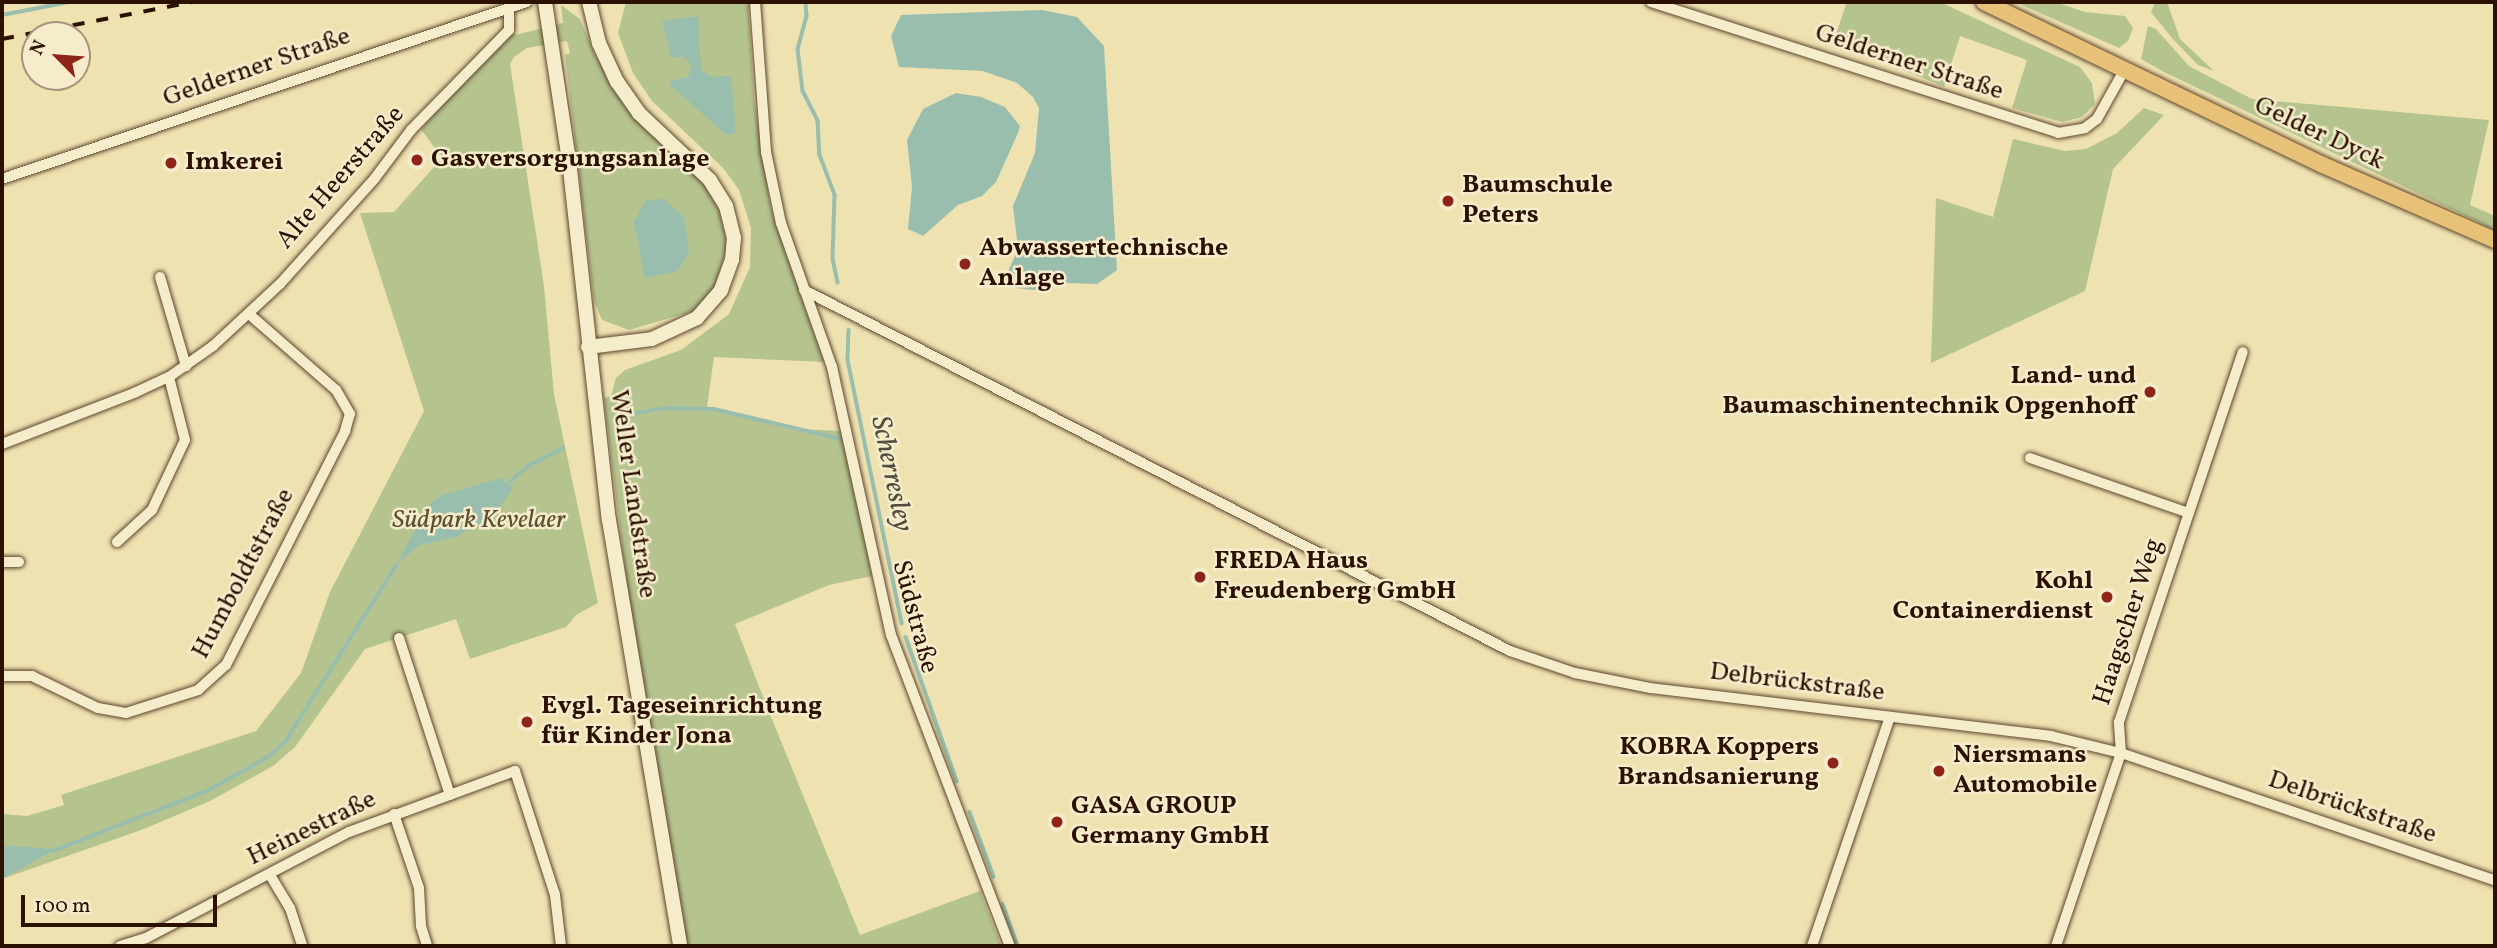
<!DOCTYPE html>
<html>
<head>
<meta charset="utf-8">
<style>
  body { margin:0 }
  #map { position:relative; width:2497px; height:948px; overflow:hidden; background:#efe2b1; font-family:Vollkorn,serif }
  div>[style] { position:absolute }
  .green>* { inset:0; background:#b5c48f }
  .water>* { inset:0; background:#9abead }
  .stream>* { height:3.5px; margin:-1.75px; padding:0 1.75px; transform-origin:1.75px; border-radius:1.75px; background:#9abead }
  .roads { filter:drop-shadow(0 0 2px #5d452c) drop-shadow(0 0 2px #5d452c) }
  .street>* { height:10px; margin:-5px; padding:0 5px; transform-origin:5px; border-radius:5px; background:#f5eccc }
  .secondary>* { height:14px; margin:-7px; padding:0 7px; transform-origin:7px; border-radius:7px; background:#f5eccc }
  .primary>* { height:16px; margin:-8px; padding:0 8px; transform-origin:8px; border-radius:8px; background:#e8c178 }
  .rail>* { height:3.5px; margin-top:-1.75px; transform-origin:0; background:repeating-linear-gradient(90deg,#2c1100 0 12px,transparent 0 24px) }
  .dots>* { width:19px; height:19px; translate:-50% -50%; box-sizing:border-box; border:4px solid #f5eccc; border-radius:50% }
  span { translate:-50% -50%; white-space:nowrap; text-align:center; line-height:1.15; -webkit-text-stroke:5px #f5eccc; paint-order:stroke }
  .street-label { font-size:26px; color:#2c1100 }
  .poi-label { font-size:26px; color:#2c1100; font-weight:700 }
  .left { translate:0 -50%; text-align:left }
  .right { translate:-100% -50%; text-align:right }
  .park-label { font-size:26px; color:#5c5032; font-style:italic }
  .water-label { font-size:28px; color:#524e3d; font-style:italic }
  .frame { position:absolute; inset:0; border:4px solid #2c1100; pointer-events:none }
  .north { position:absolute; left:21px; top:21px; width:70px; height:70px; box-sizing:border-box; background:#f5eccc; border:2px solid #a5947a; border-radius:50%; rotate:295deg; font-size:19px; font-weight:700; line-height:28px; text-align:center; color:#2c1100 }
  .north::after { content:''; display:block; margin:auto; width:24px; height:32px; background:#8f2418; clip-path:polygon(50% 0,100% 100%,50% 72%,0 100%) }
  .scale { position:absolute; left:21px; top:895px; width:196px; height:32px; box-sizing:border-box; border:4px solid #2c1100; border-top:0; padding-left:9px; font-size:21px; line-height:24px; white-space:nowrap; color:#2c1100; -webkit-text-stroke:5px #f5eccc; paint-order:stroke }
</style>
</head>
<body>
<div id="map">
  <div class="green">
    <div style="clip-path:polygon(626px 2px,748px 2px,754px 99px,771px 210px,824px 362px,714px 357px,707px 407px,797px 429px,842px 431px,872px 576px,829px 585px,735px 624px,765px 702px,860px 935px,980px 891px,1001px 946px,687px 946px,628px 593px,604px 398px,611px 396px,616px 378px,625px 370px,681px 350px,729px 314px,750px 267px,751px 228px,739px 190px,724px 169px,652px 101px,633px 73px,618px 33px)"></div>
    <div style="clip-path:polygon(1847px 2px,1940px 2px,2080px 67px,2092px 83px,2095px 104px,2082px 117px,2062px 122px,2012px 108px,2027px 60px,1960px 36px,1944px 87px,1834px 40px)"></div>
    <div style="clip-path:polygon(2015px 2px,2055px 2px,2085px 12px,2125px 16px,2133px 28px,2128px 41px,2119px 48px)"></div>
    <div style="clip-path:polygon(2155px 2px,2167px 2px,2180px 39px,2214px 71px,2198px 65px,2171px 37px,2151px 12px)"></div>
    <div style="clip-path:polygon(561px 5px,580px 19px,596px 57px,636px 119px,706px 185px,721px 214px,727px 247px,715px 287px,694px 311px,629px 330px,602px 320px,594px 301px,565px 55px,570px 53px,567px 41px,527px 48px,514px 57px,510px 64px,544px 286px,554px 394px,598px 603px,576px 615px,566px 627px,470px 659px,456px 619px,365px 649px,295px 747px,273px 766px,210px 801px,144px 829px,2px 879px,2px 814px,27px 816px,64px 805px,61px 795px,256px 731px,301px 673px,330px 592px,424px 411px,360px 213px,394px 212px,442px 158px,421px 129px,513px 29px,515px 35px,563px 23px)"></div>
    <div style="clip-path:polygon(2148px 26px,2156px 29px,2189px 66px,2252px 99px,2489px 120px,2470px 205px,2495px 216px,2495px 230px,2164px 72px,2141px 59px)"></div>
    <div style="clip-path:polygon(2144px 108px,2164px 115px,2113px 169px,2085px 291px,1931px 363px,1936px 198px,1993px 217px,2013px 139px,2065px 151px,2086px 149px,2117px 133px)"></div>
  </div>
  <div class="water">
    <div style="clip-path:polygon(1042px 10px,1077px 17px,1104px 46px,1117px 270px,1097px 284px,1067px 283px,1033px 290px,1009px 287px,1006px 276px,1018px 249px,1013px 206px,1035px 153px,1039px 108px,1033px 97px,1017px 83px,983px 71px,899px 67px,891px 36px,901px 15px)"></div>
    <div style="clip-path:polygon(698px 16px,701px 70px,711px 77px,731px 76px,736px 132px,732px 135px,725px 134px,670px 85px,670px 81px,688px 77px,692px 65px,683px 57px,671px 57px,662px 21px)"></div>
    <div style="clip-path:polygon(956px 93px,981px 97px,1005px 107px,1020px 126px,1018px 133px,996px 182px,982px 196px,958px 205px,923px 236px,908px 229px,912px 187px,907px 140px,923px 109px)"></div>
    <div style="clip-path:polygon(664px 199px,684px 218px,689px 252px,678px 271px,645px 278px,634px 222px,646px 200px)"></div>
    <div style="clip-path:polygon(501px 478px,513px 488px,493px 517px,456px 537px,420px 545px,397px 564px,427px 506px,442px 495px)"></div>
    <div style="clip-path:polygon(12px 846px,52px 849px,53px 851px,2px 879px,2px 847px)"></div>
  </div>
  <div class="stream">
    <div style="left:806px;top:2px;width:14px;rotate:86deg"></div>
    <div style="left:807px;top:16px;width:34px;rotate:105deg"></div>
    <div style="left:798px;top:49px;width:42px;rotate:83.2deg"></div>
    <div style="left:803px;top:91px;width:34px;rotate:63deg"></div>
    <div style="left:818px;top:121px;width:34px;rotate:87deg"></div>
    <div style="left:820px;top:155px;width:43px;rotate:69.4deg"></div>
    <div style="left:835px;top:195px;width:64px;rotate:91.8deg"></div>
    <div style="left:833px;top:259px;width:24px;rotate:78deg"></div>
    <div style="left:2px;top:15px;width:68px;rotate:-11deg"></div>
    <div style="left:849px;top:330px;width:30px;rotate:92deg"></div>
    <div style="left:848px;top:360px;width:269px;rotate:78.4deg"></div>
    <div style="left:626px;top:415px;width:39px;rotate:-10deg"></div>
    <div style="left:664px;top:408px;width:50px;rotate:1.1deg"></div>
    <div style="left:714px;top:409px;width:130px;rotate:13.3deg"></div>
    <div style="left:510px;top:482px;width:24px;rotate:-42deg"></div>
    <div style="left:528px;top:466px;width:39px;rotate:-27deg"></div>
    <div style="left:906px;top:637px;width:153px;rotate:70.5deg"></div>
    <div style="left:970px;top:812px;width:69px;rotate:69.7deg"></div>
    <div style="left:53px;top:851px;width:165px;rotate:-21.3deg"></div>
    <div style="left:207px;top:791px;width:70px;rotate:-29.1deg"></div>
    <div style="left:268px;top:757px;width:23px;rotate:-41deg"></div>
    <div style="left:285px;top:742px;width:210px;rotate:-57.8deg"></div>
    <div style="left:1003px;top:904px;width:45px;rotate:70.3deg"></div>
  </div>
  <div class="roads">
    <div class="street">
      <div style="left:755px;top:2px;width:150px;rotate:85.8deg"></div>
      <div style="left:766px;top:152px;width:73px;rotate:78.1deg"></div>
      <div style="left:781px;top:223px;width:153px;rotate:70.5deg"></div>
      <div style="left:832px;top:367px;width:274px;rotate:77.6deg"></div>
      <div style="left:891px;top:635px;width:333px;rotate:69.1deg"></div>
      <div style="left:1651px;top:2px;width:428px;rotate:17.8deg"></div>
      <div style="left:2058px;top:133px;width:27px;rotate:-10deg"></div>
      <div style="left:2085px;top:128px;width:15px;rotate:-37deg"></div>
      <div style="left:2097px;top:119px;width:57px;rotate:-60.8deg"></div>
      <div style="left:2px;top:179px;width:554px;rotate:-18.63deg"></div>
      <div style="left:160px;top:277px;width:93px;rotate:73.7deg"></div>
      <div style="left:804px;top:290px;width:793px;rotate:27.08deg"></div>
      <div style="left:1510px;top:651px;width:69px;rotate:18.7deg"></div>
      <div style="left:1575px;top:673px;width:76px;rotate:11.3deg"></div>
      <div style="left:1650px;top:688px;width:404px;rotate:6.8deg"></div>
      <div style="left:2051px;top:736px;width:72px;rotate:13.7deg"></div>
      <div style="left:2121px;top:753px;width:395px;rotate:18.8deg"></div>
      <div style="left:2px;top:444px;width:142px;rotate:-21.1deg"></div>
      <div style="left:134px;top:393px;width:38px;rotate:-25deg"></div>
      <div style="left:169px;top:377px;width:54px;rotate:-35.2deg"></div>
      <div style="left:213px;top:346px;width:91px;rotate:-42.8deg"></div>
      <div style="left:280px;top:284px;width:142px;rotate:-48.1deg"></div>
      <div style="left:375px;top:178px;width:60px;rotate:-53.1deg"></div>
      <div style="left:411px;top:130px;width:140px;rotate:-45.6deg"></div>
      <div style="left:509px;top:30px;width:22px;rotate:-90deg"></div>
      <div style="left:2030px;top:458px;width:168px;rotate:19.1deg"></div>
      <div style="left:117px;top:542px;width:47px;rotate:-42.4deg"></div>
      <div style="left:152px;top:510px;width:77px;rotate:-64.8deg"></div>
      <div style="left:185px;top:440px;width:65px;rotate:-104.3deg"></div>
      <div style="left:2px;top:562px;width:17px"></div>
      <div style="left:399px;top:638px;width:165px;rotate:72deg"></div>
      <div style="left:2px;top:676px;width:30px"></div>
      <div style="left:32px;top:676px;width:73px;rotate:25.9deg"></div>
      <div style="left:98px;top:708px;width:28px;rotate:10deg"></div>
      <div style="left:126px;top:713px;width:76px;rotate:-17.7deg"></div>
      <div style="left:198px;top:690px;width:38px;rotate:-42deg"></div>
      <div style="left:226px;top:665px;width:263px;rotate:-63deg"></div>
      <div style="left:345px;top:431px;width:18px;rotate:-74deg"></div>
      <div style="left:350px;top:414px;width:28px;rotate:-120deg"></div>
      <div style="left:336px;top:390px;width:114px;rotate:-138.9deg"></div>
      <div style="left:394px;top:814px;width:78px;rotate:71.3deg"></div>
      <div style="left:419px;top:888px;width:38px;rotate:87deg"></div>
      <div style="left:421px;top:926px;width:21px;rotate:73deg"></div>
      <div style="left:270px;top:875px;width:39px;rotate:59deg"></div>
      <div style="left:290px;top:908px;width:40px;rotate:72deg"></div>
      <div style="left:120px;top:946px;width:27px;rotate:-17deg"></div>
      <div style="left:146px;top:938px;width:229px;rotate:-27.6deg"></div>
      <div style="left:349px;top:832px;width:177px;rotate:-20.2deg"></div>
      <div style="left:515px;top:771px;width:130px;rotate:72.1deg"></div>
      <div style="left:555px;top:895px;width:51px;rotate:83.3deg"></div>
      <div style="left:1812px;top:946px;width:242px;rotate:-71.2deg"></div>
      <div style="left:2056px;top:946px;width:204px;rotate:-71.4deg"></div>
      <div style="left:2121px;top:753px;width:31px;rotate:-94deg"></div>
      <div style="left:2119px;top:722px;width:390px;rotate:-71.5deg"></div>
    </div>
    <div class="secondary">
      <div style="left:545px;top:2px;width:160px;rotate:81.4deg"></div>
      <div style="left:569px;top:160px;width:362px;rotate:83.7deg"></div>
      <div style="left:609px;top:520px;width:432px;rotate:80.5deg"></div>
      <div style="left:588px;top:347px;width:64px;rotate:-7.1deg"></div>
      <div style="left:652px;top:339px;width:50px;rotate:-25deg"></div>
      <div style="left:697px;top:318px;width:37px;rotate:-49deg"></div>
      <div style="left:721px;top:290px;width:32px;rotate:-70deg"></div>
      <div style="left:732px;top:260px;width:22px;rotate:-85deg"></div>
      <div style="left:734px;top:238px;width:33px;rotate:-104deg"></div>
      <div style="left:726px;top:206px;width:31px;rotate:-122deg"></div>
      <div style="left:710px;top:180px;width:98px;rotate:-136.7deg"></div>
      <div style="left:639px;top:113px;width:38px;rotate:-125deg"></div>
      <div style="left:617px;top:82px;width:43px;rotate:-114.8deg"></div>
      <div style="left:599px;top:43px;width:42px;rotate:-103.7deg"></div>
    </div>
    <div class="primary">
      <div style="left:1984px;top:2px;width:376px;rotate:25.7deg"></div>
      <div style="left:2323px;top:165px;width:188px;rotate:23.6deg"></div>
    </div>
  </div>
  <div class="rail">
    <div style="left:2px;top:39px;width:195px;rotate:-11deg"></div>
  </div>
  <div class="dots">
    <div style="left:417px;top:160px;background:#8f2418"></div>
    <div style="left:171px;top:163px;background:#8f2418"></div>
    <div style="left:1448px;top:201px;background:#8f2418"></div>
    <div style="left:965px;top:264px;background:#8f2418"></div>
    <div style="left:2150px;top:392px;background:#8f2418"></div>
    <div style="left:1200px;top:577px;background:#8f2418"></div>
    <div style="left:2107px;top:597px;background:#8f2418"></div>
    <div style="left:527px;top:722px;background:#8f2418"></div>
    <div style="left:1833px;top:763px;background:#8f2418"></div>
    <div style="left:1939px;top:771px;background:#8f2418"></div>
    <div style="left:1057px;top:822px;background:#8f2418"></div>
  </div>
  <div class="street-label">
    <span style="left:1909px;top:63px;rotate:18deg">Gelderner Straße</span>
    <span style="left:257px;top:68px;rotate:-19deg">Gelderner Straße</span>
    <span style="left:2319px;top:134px;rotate:25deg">Gelder Dyck</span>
    <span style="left:341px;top:178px;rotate:-49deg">Alte Heerstraße</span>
    <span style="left:632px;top:494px;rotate:82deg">Weller Landstraße</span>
    <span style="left:244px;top:574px;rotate:-62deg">Humboldtstraße</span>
    <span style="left:914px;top:617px;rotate:75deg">Südstraße</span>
    <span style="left:2129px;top:622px;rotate:-72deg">Haagscher Weg</span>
    <span style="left:1797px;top:683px;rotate:7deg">Delbrückstraße</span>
    <span style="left:2352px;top:808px;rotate:19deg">Delbrückstraße</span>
    <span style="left:312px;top:829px;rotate:-26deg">Heinestraße</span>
  </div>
  <div class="poi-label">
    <span class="left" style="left:431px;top:160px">Gasversorgungsanlage</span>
    <span class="left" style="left:185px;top:163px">Imkerei</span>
    <span class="left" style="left:1462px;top:201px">Baumschule<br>Peters</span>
    <span class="left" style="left:979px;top:264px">Abwassertechnische<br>Anlage</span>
    <span class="right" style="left:2136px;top:392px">Land- und<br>Baumaschinentechnik Opgenhoff</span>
    <span class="left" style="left:1214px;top:577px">FREDA Haus<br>Freudenberg GmbH</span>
    <span class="right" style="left:2093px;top:597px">Kohl<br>Containerdienst</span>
    <span class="left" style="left:541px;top:722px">Evgl. Tageseinrichtung<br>für Kinder Jona</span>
    <span class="right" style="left:1819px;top:763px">KOBRA Koppers<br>Brandsanierung</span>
    <span class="left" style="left:1953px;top:771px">Niersmans<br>Automobile</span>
    <span class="left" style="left:1071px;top:822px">GASA GROUP<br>Germany GmbH</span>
  </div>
  <div class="park-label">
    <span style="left:479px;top:521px">Südpark Kevelaer</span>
  </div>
  <div class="water-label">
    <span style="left:891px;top:474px;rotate:78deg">Scherresley</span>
  </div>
  <div class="frame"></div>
  <div class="north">N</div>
  <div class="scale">100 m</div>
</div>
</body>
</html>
